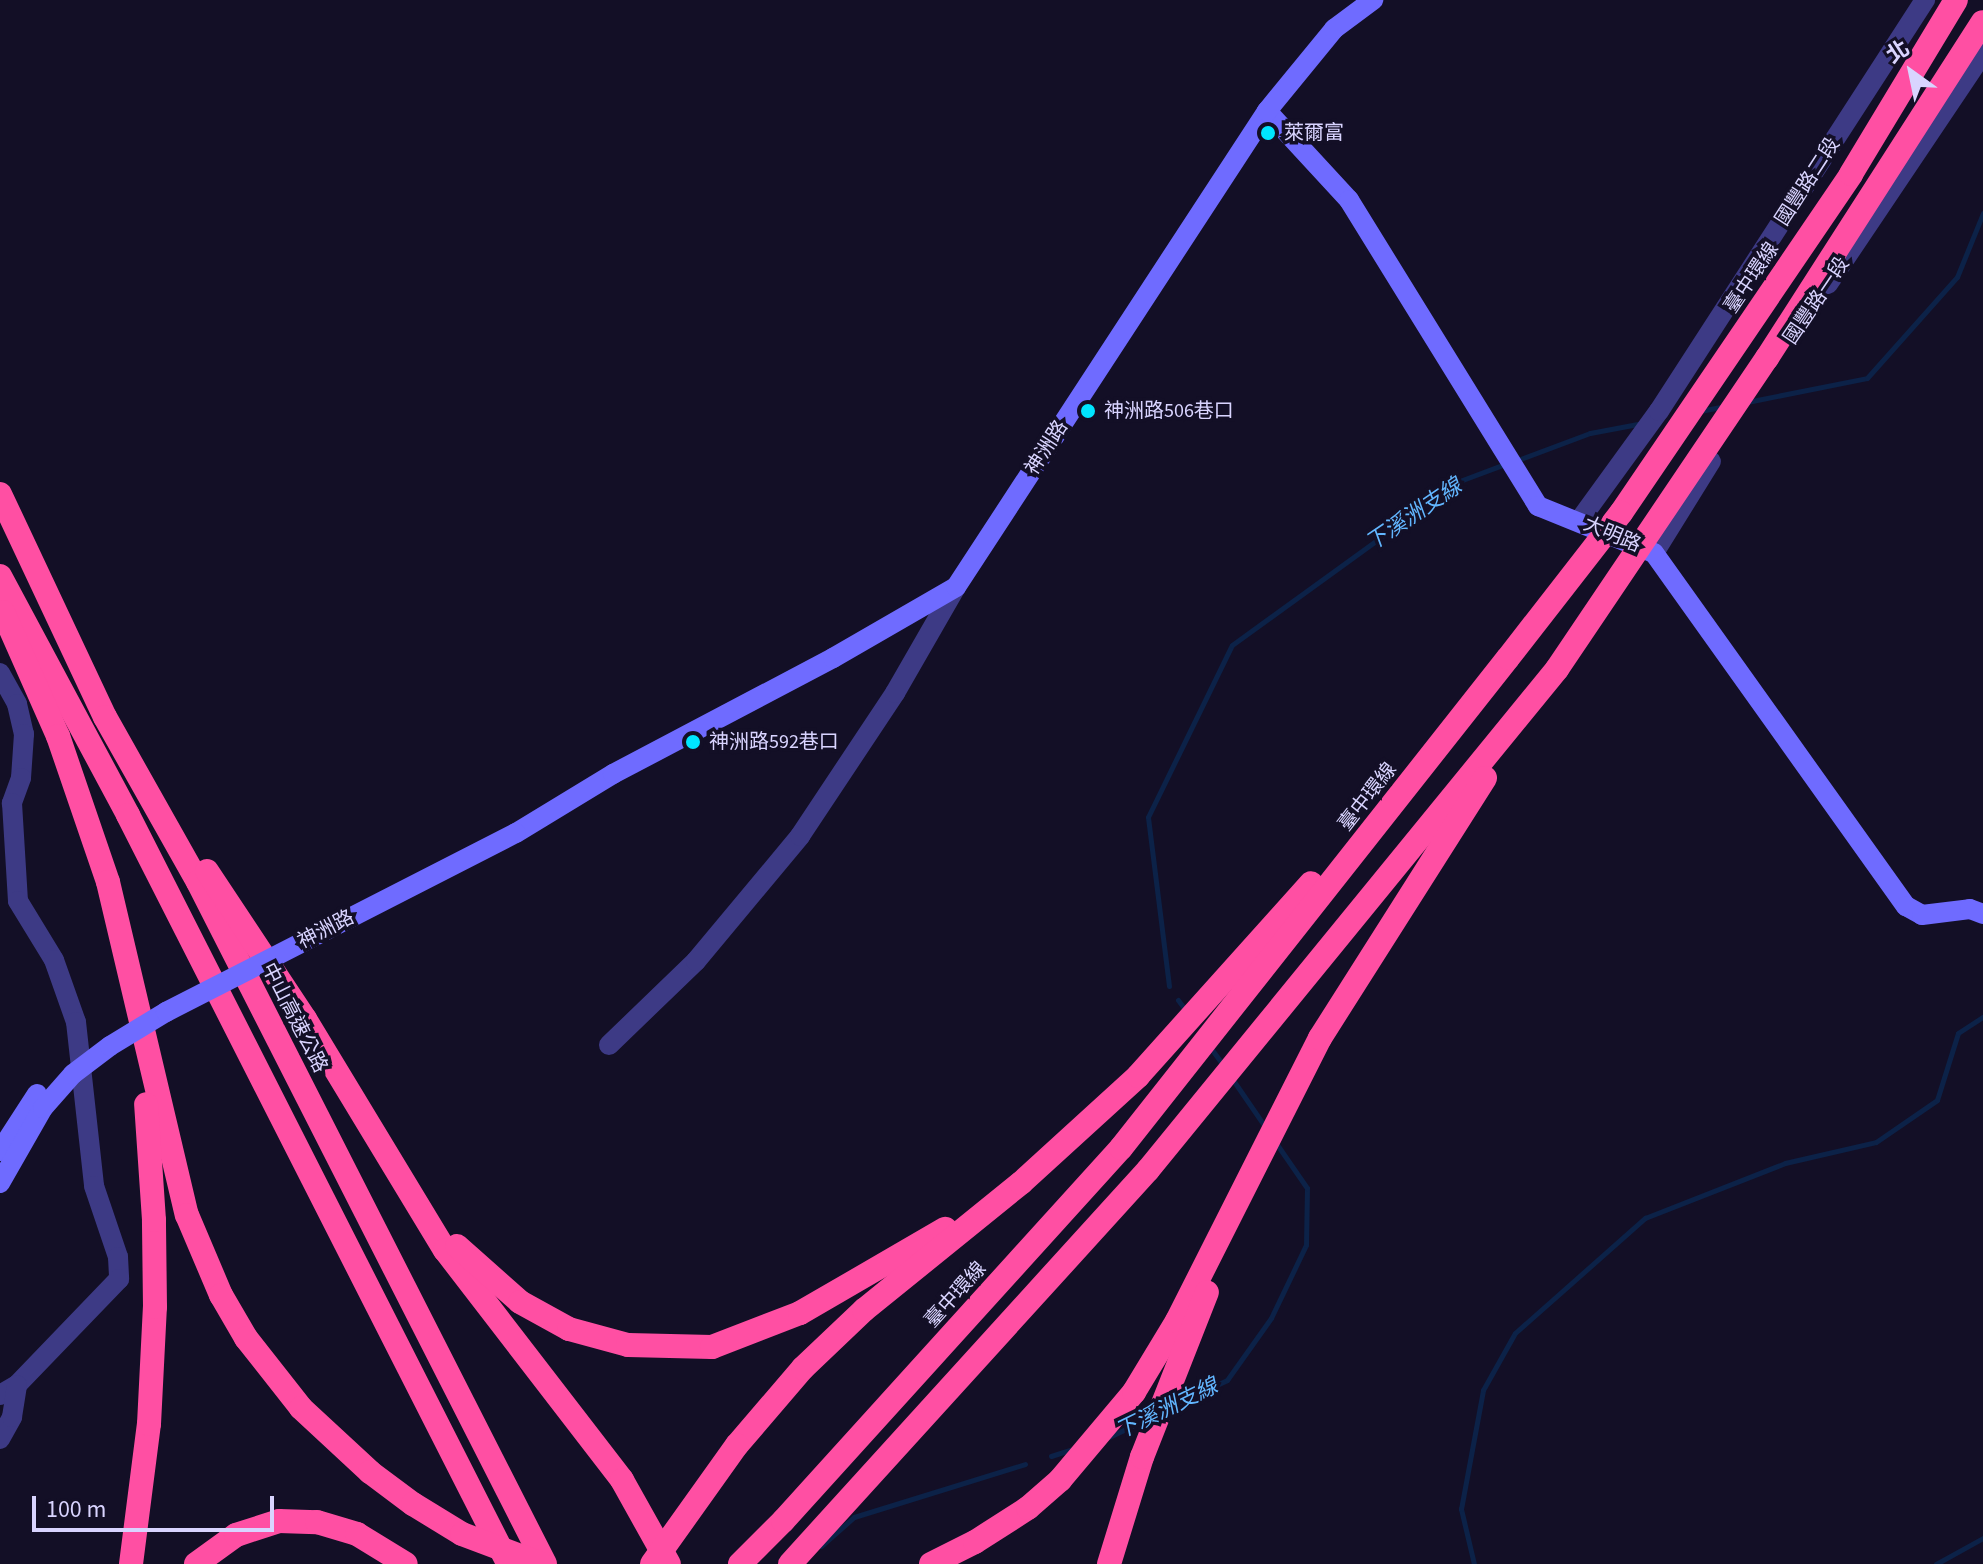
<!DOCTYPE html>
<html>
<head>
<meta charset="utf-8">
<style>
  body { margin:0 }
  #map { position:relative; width:1983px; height:1564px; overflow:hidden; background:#130f26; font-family:"Source Sans 3","Noto Sans TC",sans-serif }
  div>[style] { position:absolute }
  .stream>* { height:5px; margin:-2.5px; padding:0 2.5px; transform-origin:2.5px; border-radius:2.5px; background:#0c2248 }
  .street>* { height:20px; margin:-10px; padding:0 10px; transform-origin:10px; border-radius:10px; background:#3d3a85 }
  .secondary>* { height:20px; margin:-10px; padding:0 10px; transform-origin:10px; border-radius:10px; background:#6f6bff }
  .highway>* { height:24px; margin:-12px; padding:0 12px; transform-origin:12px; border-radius:12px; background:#ff4fa3 }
  .secondary-bridge>* { height:20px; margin:-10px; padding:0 10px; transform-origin:10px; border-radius:10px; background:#6f6bff }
  .highway-bridge>* { height:24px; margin:-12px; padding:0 12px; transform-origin:12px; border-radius:12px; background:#ff4fa3 }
  .dots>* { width:22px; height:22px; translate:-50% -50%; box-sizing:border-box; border:4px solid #130f26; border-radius:50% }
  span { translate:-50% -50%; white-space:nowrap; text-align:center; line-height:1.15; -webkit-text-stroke:7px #130f26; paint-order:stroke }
  .poi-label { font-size:20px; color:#d9d4ff }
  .left { translate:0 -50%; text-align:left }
  .street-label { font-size:20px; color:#d9d4ff }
  .water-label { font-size:22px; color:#62b6ff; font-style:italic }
  .north { position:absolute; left:1871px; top:32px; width:80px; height:80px; -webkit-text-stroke:6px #130f26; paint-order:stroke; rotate:327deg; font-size:22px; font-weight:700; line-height:32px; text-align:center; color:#d9d4ff }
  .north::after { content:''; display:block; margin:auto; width:28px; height:36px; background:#d9d4ff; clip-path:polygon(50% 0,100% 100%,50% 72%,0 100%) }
  .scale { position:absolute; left:32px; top:1496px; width:242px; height:36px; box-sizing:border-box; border:4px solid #d9d4ff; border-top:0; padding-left:10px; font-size:24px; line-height:28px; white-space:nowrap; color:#d9d4ff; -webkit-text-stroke:6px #130f26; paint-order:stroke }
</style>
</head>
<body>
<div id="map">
  <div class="stream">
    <div style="left:1747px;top:402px;width:122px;rotate:-11.3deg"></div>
    <div style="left:1867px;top:378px;width:135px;rotate:-48.3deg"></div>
    <div style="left:1957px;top:277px;width:69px;rotate:-67.9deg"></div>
    <div style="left:1700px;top:411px;width:25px;rotate:-11deg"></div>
    <div style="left:1515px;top:461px;width:80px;rotate:-20.5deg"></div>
    <div style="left:1590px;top:433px;width:54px;rotate:-10.7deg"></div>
    <div style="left:1169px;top:986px;width:170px;rotate:-97.1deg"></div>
    <div style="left:1148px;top:817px;width:191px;rotate:-64deg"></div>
    <div style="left:1232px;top:645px;width:278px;rotate:-35.9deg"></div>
    <div style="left:1457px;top:482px;width:51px;rotate:-20.6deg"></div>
    <div style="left:1178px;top:1000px;width:15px;rotate:53deg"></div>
    <div style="left:1210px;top:1047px;width:22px;rotate:54deg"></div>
    <div style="left:1233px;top:1080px;width:58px;rotate:55.5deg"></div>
    <div style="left:1172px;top:1406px;width:61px;rotate:-25.3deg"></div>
    <div style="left:1227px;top:1380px;width:76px;rotate:-54.6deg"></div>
    <div style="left:1271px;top:1318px;width:81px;rotate:-64.4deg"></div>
    <div style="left:1306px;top:1245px;width:57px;rotate:-89deg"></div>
    <div style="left:1307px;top:1188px;width:55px;rotate:-124.6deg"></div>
    <div style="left:1107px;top:1438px;width:47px;rotate:-25.5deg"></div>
    <div style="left:1051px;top:1456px;width:25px;rotate:-18deg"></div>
    <div style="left:821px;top:1546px;width:44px;rotate:-41.3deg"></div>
    <div style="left:854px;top:1517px;width:179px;rotate:-17.2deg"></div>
    <div style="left:1474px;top:1564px;width:57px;rotate:-103.3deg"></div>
    <div style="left:1461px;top:1509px;width:121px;rotate:-79.5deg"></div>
    <div style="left:1483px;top:1390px;width:65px;rotate:-60.7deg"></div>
    <div style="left:1515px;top:1333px;width:174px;rotate:-41.5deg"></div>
    <div style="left:1645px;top:1218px;width:150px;rotate:-21.4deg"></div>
    <div style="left:1785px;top:1163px;width:93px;rotate:-13deg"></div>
    <div style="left:1876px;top:1142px;width:74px;rotate:-34.5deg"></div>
    <div style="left:1937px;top:1100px;width:70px;rotate:-72.6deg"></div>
    <div style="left:1958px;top:1033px;width:30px;rotate:-33deg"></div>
    <div style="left:1936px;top:1564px;width:54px;rotate:-29deg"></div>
  </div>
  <div class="street">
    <div style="left:1828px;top:284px;width:278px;rotate:-56.1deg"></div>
    <div style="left:1579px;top:521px;width:136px;rotate:-54deg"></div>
    <div style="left:1659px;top:411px;width:490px;rotate:-57.1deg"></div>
    <div style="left:1654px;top:553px;width:108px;rotate:-58.2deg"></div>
    <div style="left:0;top:673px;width:35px;rotate:61deg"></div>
    <div style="left:17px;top:704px;width:31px;rotate:77deg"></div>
    <div style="left:24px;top:734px;width:44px;rotate:93.9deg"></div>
    <div style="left:21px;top:778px;width:27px;rotate:110deg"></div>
    <div style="left:12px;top:803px;width:98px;rotate:86.5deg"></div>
    <div style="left:18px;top:901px;width:69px;rotate:58.6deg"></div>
    <div style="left:54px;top:960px;width:66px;rotate:70.5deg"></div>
    <div style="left:76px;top:1022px;width:165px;rotate:83.7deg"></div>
    <div style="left:94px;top:1186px;width:75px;rotate:71.3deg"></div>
    <div style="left:118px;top:1257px;width:22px;rotate:87deg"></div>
    <div style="left:119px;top:1279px;width:147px;rotate:133.9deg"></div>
    <div style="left:17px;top:1385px;width:20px;rotate:150deg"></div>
    <div style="left:609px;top:1045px;width:121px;rotate:-44deg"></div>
    <div style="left:696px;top:961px;width:163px;rotate:-50.2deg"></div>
    <div style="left:800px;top:836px;width:172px;rotate:-56.4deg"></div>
    <div style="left:895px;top:693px;width:122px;rotate:-60.1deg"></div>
    <div style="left:0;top:1439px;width:25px;rotate:-61deg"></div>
    <div style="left:12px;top:1417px;width:32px;rotate:-81deg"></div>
  </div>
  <div class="secondary">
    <div style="left:1267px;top:111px;width:121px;rotate:47.3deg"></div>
    <div style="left:1349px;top:200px;width:360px;rotate:58.3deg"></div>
    <div style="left:1538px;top:506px;width:125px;rotate:22.1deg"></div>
    <div style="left:1654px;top:553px;width:434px;rotate:54.5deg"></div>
    <div style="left:1906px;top:906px;width:18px;rotate:29deg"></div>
    <div style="left:1922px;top:915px;width:48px;rotate:-7.1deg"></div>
    <div style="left:1970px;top:909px;width:14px;rotate:21deg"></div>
    <div style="left:516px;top:833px;width:114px;rotate:-31.3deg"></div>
    <div style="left:613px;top:774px;width:249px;rotate:-27.8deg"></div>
    <div style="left:833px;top:658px;width:142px;rotate:-30deg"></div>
    <div style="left:956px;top:587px;width:569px;rotate:-56.84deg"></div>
    <div style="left:1267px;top:111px;width:106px;rotate:-50.7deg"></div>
    <div style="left:1334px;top:29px;width:49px;rotate:-36.6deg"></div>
  </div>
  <div class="highway">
    <div style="left:1767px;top:358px;width:399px;rotate:-57.3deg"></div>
    <div style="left:0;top:494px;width:246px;rotate:64.8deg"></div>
    <div style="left:105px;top:717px;width:189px;rotate:60.6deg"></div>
    <div style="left:198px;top:882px;width:765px;rotate:63.03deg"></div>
    <div style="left:1621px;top:513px;width:410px;rotate:-55.8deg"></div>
    <div style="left:1851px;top:174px;width:203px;rotate:-58.9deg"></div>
    <div style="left:0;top:576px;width:271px;rotate:61.8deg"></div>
    <div style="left:128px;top:815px;width:835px;rotate:63.07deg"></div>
    <div style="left:3px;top:612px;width:136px;rotate:66.1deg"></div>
    <div style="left:58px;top:736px;width:154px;rotate:71.1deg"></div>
    <div style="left:108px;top:882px;width:342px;rotate:76.7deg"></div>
    <div style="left:207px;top:871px;width:178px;rotate:56.5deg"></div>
    <div style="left:305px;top:1019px;width:270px;rotate:58.8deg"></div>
    <div style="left:445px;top:1250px;width:290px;rotate:52.4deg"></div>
    <div style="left:622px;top:1480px;width:96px;rotate:60.8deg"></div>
    <div style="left:457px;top:1246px;width:84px;rotate:41.6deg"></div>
    <div style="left:520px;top:1302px;width:56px;rotate:28.9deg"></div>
    <div style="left:569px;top:1329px;width:61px;rotate:15.2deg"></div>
    <div style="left:628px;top:1345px;width:84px;rotate:1.4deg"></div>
    <div style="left:712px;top:1347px;width:94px;rotate:-21.1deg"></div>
    <div style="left:800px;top:1313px;width:168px;rotate:-30.1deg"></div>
    <div style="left:737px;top:1445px;width:101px;rotate:-49.4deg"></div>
    <div style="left:803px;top:1368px;width:84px;rotate:-43.6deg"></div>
    <div style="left:864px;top:1310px;width:202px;rotate:-39deg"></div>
    <div style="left:1021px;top:1183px;width:159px;rotate:-42.4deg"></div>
    <div style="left:1138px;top:1076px;width:259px;rotate:-48.1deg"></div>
    <div style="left:131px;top:1564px;width:141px;rotate:-82.7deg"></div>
    <div style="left:149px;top:1424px;width:117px;rotate:-87.1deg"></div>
    <div style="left:155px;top:1307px;width:87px;rotate:-90.7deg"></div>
    <div style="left:154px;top:1220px;width:116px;rotate:-93.9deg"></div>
    <div style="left:196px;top:1564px;width:49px;rotate:-35.9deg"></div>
    <div style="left:236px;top:1535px;width:45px;rotate:-18deg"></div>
    <div style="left:279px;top:1521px;width:38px;rotate:2deg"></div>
    <div style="left:317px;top:1522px;width:42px;rotate:16.7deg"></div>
    <div style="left:357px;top:1534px;width:57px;rotate:31.5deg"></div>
    <div style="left:740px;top:1564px;width:61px;rotate:-45deg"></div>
    <div style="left:783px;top:1521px;width:503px;rotate:-47.82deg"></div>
    <div style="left:1121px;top:1148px;width:624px;rotate:-51.7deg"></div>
    <div style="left:790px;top:1564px;width:532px;rotate:-47.74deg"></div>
    <div style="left:1148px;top:1170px;width:647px;rotate:-50.77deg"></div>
    <div style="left:931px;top:1564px;width:49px;rotate:-26.6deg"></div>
    <div style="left:975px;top:1542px;width:63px;rotate:-32.7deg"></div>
    <div style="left:1028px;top:1508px;width:43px;rotate:-41.2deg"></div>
    <div style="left:1060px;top:1480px;width:115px;rotate:-49.9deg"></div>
    <div style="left:1134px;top:1392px;width:83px;rotate:-58.8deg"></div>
    <div style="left:1177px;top:1321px;width:317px;rotate:-63.2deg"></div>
    <div style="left:1320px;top:1038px;width:308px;rotate:-57.6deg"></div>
    <div style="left:1109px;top:1564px;width:112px;rotate:-72.9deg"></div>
    <div style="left:1142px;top:1457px;width:177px;rotate:-68.5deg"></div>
  </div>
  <div class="secondary-bridge">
    <div style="left:0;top:1151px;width:68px;rotate:-57deg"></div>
    <div style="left:0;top:1183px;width:86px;rotate:-60.2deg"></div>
    <div style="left:43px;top:1108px;width:45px;rotate:-48.6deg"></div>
    <div style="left:73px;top:1074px;width:46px;rotate:-37.1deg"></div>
    <div style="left:110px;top:1046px;width:66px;rotate:-31.3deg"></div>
    <div style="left:166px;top:1012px;width:393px;rotate:-27.1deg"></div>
  </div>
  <div class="highway-bridge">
    <div style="left:1508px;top:658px;width:184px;rotate:-52.1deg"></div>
    <div style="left:1557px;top:669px;width:375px;rotate:-56deg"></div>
    <div style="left:187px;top:1215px;width:87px;rotate:67deg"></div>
    <div style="left:221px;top:1295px;width:50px;rotate:59.8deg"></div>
    <div style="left:246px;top:1338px;width:89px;rotate:51.8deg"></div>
    <div style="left:301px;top:1408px;width:94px;rotate:42.8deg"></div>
    <div style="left:370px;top:1472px;width:54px;rotate:36.7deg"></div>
    <div style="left:413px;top:1504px;width:57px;rotate:31.5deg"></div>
    <div style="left:462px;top:1534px;width:85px;rotate:20.6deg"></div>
    <div style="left:652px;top:1564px;width:146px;rotate:-54.5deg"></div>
  </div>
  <div class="dots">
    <div style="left:1268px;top:133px;background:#00e5ff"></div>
    <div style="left:1088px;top:411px;background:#00e5ff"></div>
    <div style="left:693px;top:742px;background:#00e5ff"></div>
  </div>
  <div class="poi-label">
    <span class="left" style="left:1284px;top:133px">萊爾富</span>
    <span class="left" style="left:1104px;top:411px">神洲路506巷口</span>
    <span class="left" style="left:709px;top:742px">神洲路592巷口</span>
  </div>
  <div class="street-label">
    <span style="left:1808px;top:182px;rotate:-57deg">國豐路二段</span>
    <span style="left:1752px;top:278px;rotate:-56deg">臺中環線</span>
    <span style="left:1817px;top:301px;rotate:-56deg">國豐路一段</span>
    <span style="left:1047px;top:448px;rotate:-57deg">神洲路</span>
    <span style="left:1612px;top:535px;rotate:23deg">大明路</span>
    <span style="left:1368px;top:797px;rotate:-52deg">臺中環線</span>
    <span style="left:326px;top:930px;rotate:-27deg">神洲路</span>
    <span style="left:294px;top:1018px;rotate:63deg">中山高速公路</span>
    <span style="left:956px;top:1295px;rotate:-48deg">臺中環線</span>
  </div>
  <div class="water-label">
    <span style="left:1414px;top:515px;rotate:-34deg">下溪洲支線</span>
    <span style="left:1167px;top:1409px;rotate:-26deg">下溪洲支線</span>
  </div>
  <div class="north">北</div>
  <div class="scale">100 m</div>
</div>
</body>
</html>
